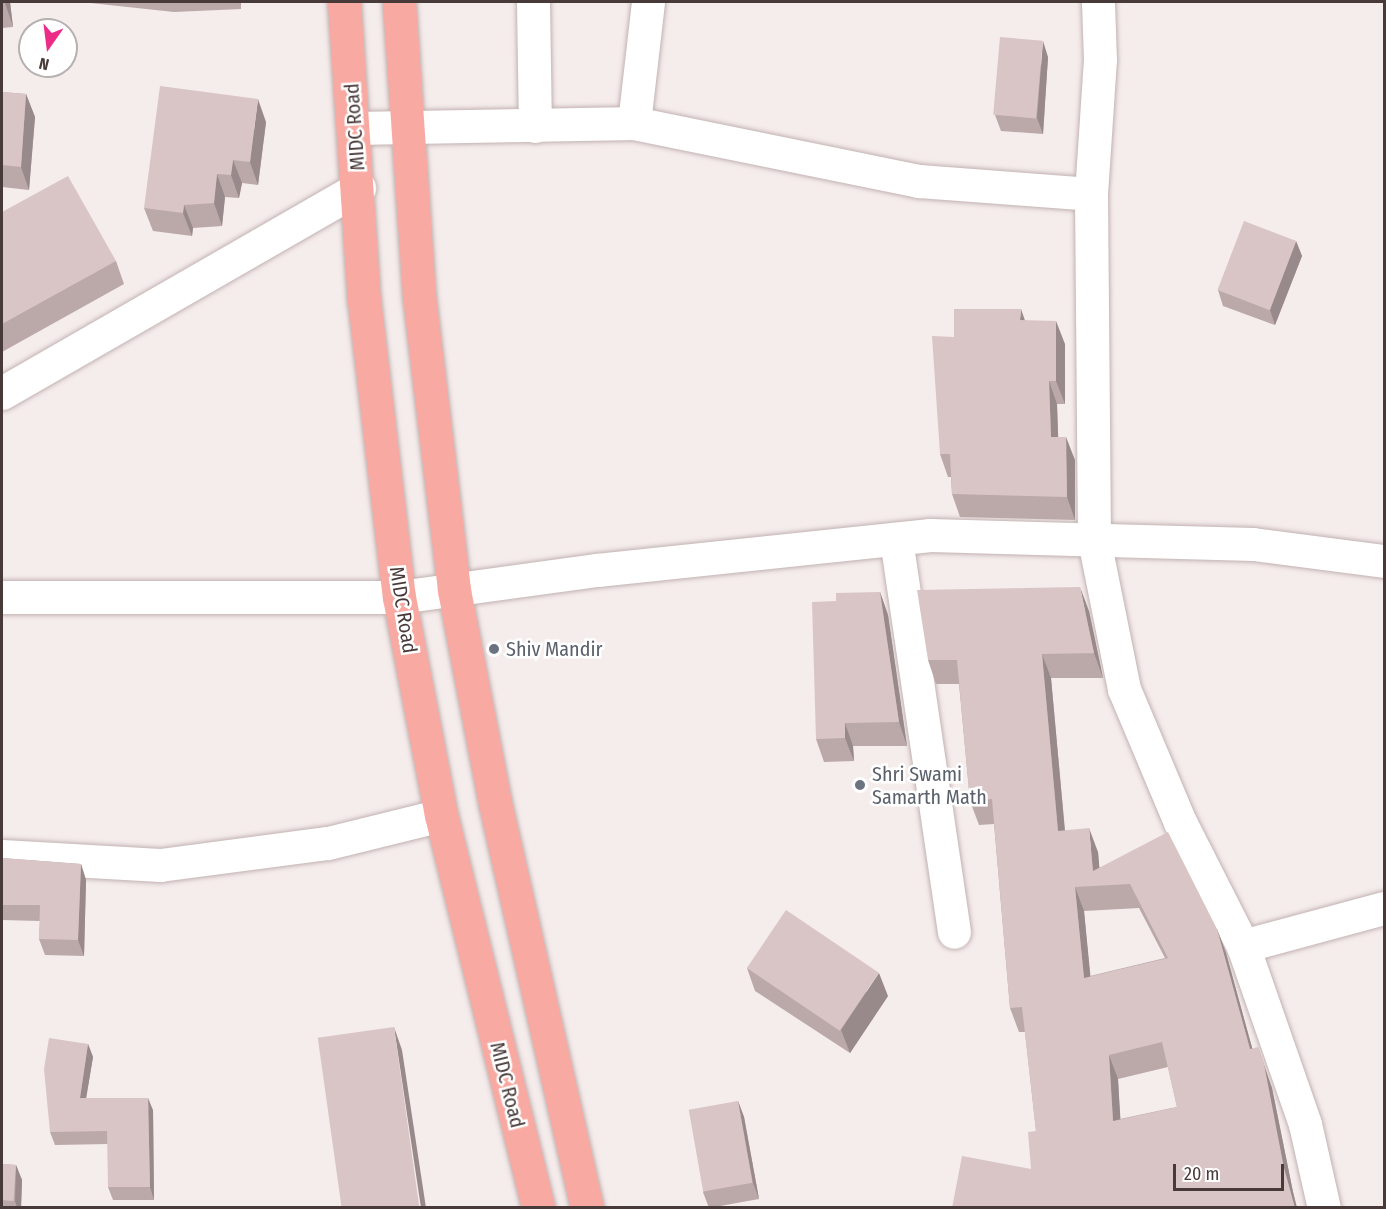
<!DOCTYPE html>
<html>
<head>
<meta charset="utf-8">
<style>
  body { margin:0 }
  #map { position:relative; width:1386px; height:1209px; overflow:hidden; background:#f5ecec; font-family:"Fira Sans Condensed",sans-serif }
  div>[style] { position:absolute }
  .roads { filter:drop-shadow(0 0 2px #c3b2b2) drop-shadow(0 0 2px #c3b2b2) }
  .minor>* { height:33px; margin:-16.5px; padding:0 16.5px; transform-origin:16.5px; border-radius:16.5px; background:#fff }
  .major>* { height:33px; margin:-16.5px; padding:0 16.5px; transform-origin:16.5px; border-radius:16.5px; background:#f8aaa2 }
  .wall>* { inset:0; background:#bba9a9 }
  .shaded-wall>* { inset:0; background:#988a8a }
  .building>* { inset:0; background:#d9c5c5; transform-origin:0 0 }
  .dots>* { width:16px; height:16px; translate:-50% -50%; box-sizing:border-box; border:3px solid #fff; border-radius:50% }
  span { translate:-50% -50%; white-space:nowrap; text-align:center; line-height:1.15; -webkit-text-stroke:5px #fff; paint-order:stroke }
  .street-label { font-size:20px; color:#493a3a }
  .worship-label { font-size:20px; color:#5b616d }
  .left { translate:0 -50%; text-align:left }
  .frame { position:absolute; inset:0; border:3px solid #493a3a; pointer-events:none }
  .north { position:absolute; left:18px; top:18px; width:60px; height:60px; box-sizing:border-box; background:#fff; border:2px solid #b6b0b0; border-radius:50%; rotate:194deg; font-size:16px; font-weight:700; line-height:24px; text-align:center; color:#493a3a }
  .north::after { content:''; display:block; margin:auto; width:21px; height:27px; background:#ec2c86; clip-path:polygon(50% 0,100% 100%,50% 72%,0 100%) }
  .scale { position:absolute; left:1173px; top:1164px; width:111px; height:27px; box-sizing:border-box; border:3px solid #493a3a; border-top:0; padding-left:8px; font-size:18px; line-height:21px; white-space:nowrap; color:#493a3a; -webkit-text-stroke:4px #fff; paint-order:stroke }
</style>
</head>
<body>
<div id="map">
  <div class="roads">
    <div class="minor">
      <div style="left:533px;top:2px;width:124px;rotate:89.1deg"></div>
      <div style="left:634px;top:123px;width:122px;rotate:-83.4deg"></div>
      <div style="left:356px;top:128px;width:278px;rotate:-1deg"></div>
      <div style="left:634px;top:123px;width:291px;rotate:11.5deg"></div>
      <div style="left:919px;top:181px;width:172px;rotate:4.3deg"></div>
      <div style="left:1091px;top:194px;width:134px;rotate:-86.2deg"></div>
      <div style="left:1100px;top:60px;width:58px;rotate:-92deg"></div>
      <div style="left:1091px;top:194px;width:346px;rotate:89.5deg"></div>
      <div style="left:1094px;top:540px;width:152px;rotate:78.6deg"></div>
      <div style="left:1124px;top:689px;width:144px;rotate:67.2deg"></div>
      <div style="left:1180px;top:822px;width:139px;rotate:63.1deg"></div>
      <div style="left:1243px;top:946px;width:188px;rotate:70.8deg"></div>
      <div style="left:1305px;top:1124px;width:86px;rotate:77.3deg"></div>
      <div style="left:2px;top:393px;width:412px;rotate:-29.9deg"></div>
      <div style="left:896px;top:539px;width:397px;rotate:81.6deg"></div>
      <div style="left:2px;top:597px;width:397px"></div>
      <div style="left:399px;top:597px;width:200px;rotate:-7.8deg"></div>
      <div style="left:597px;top:570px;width:335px;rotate:-6deg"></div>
      <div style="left:930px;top:535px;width:323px;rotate:1.6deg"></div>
      <div style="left:1253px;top:544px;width:132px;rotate:7.4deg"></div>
      <div style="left:2px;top:856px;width:158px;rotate:3.3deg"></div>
      <div style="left:160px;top:865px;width:169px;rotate:-7.5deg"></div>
      <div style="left:328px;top:843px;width:116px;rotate:-13.9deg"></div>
      <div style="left:1243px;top:946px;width:146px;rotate:-15.1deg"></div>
    </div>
    <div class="major">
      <div style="left:344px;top:2px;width:299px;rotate:86.2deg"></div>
      <div style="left:364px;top:300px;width:299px;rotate:83.3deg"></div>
      <div style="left:399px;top:597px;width:222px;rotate:79.1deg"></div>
      <div style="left:441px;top:815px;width:405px;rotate:76.1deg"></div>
      <div style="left:399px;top:2px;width:295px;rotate:86.1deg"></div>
      <div style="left:419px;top:296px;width:296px;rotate:83.2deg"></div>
      <div style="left:454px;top:590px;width:217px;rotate:79.1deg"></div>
      <div style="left:495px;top:803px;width:415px;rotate:77.2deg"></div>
    </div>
  </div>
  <div class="wall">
    <div style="clip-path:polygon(2px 2px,10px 2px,13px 27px,2px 28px)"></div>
    <div style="clip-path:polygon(81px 2px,241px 2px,241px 9px,174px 12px)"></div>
    <div style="clip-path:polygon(1048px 57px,1043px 134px,1001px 131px,995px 115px)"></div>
    <div style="clip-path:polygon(2px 92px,26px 94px,35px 117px,29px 190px,2px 187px)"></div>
    <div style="clip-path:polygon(266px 122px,258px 185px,242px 183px,239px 198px,225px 197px,222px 226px,193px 228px,192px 236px,153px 231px,144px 208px)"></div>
    <div style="clip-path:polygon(2px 212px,116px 261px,124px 284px,2px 352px)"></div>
    <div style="clip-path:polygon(1296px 241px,1302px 256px,1275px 325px,1223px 306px,1218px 290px)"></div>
    <div style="clip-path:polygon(1025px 320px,1065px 344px,1065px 404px,1057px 404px,1058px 437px,1075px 460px,1075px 520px,960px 517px,952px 494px,951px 477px,948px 477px,940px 454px,954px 337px)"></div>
    <div style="clip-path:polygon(880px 592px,888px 615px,907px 746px,853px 746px,854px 761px,824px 762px,816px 739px,836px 601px)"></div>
    <div style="clip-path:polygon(evenodd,1089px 611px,1103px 678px,1051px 678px,1065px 830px,1098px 852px,1099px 867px,1217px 929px,1226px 953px,1252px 1048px,1272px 1088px,1293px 1192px,1297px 1208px,952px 1208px,1031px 1169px,1036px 1131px,1025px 1032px,1019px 1032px,1010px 1008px,994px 824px,979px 825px,970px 801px,959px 684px,936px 684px,928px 660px,1089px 611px,1139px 908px,1165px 958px,1090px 976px,1084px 911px,1139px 908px,1089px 611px,1168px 1067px,1177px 1107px,1120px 1119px,1118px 1079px,1168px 1067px)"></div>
    <div style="clip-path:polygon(2px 858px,81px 864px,86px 880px,84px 956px,45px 955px,39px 939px,40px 921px,2px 920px)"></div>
    <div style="clip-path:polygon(747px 968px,888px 996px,850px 1053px,755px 991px)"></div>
    <div style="clip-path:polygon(88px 1044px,93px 1057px,86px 1098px,153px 1110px,154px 1200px,113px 1200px,108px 1187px,108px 1144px,55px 1145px,50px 1132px)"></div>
    <div style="clip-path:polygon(738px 1101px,744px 1117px,759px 1199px,709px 1208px,703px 1192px)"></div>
    <div style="clip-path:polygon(2px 1164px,16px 1165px,22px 1180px,21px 1208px,2px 1208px)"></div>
  </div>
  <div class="shaded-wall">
    <div style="clip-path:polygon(4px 2px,10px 2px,13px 27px,5px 3px)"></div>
    <div style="clip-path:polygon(1043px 41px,1048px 57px,1043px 134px,1037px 118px)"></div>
    <div style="clip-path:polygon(26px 94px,35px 117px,29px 190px,21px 167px)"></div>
    <div style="clip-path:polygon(258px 99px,266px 122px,258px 185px,250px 162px)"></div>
    <div style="clip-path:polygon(233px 160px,242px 183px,239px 198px,231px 175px)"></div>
    <div style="clip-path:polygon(217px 174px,225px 197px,222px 226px,214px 203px)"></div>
    <div style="clip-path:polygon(184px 205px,193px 228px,192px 236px,183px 213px)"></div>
    <div style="clip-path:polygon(1296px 241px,1302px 256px,1275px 325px,1270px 310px)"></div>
    <div style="clip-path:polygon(1021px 309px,1029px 332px,1020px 320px)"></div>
    <div style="clip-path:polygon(1056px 321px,1065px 344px,1065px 404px,1056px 381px)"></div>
    <div style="clip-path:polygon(1049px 381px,1057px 404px,1059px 460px,1051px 437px)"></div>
    <div style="clip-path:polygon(1066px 437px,1075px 460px,1075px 520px,1067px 497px)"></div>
    <div style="clip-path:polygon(1080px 587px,1089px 611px,1103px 678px,1094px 653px)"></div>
    <div style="clip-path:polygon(880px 592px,888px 615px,907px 746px,899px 722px)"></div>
    <div style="clip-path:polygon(1042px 654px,1051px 678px,1067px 855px,1058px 831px)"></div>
    <div style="clip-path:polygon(845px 723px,853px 746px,854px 761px,845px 738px)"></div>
    <div style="clip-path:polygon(1089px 828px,1098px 852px,1101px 886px,1093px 871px)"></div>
    <div style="clip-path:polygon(81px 864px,86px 880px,84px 956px,78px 940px)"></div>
    <div style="clip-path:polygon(1075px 887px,1084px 911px,1093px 1002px,1084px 978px)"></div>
    <div style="clip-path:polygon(1217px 929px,1226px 953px,1259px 1073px,1250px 1049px)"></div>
    <div style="clip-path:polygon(879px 973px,888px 996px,850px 1053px,841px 1030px)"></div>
    <div style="clip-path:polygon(394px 1027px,402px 1050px,426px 1208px,421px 1208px)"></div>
    <div style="clip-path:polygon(88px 1044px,93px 1057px,84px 1111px,80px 1098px)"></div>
    <div style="clip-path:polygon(1258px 1047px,1272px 1088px,1293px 1192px,1297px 1208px,1295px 1208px,1284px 1168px)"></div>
    <div style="clip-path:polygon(1109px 1055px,1118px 1079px,1122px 1145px,1113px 1121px)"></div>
    <div style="clip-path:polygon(148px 1098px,153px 1110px,154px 1200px,150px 1187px)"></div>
    <div style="clip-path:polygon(738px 1101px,744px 1117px,759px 1199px,753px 1183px)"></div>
    <div style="clip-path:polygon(16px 1165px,22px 1180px,21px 1208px,17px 1208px,15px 1201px)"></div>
  </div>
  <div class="building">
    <div style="left:1000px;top:37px;width:43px;height:78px;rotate:5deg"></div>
    <div style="clip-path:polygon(160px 86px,258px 99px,250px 162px,233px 160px,231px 175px,217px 174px,214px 203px,184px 205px,183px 213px,144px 208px)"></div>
    <div style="clip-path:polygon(2px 92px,26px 94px,21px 167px,2px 165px)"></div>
    <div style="clip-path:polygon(68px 176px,116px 261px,2px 324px,2px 212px)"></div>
    <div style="left:1244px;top:221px;width:56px;height:74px;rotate:21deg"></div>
    <div style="clip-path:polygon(954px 309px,1021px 309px,1020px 320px,1056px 321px,1056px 381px,1049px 381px,1051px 437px,1066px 437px,1067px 497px,952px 494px,950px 454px,940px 454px,932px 336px,954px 337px)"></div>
    <div style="clip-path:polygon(evenodd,1080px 587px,1094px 653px,1042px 654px,1058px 831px,1089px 828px,1093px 871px,1168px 832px,1217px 929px,1250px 1049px,1258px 1047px,1264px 1064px,1284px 1168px,1295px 1208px,952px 1208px,962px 1156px,1031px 1169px,1028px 1132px,1036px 1131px,1022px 1007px,1010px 1008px,992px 799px,970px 801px,957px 660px,928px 660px,917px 590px,1080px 587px,1130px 884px,1168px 958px,1084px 978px,1075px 887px,1130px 884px,1080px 587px,1162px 1042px,1177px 1107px,1113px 1121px,1109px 1055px,1162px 1042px)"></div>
    <div style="clip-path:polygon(880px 592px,899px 722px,845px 723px,845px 738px,816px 739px,812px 602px,836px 601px,836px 593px)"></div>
    <div style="clip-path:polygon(2px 858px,81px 864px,78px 940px,39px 939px,40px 905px,2px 905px)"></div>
    <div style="left:786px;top:910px;width:112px;height:70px;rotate:34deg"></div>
    <div style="left:394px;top:1027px;width:183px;height:77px;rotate:82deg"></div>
    <div style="clip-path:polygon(49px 1038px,88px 1044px,80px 1098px,148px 1098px,150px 1187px,108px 1187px,107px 1131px,50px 1132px,44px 1069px)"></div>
    <div style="left:738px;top:1101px;width:83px;height:50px;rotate:80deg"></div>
    <div style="left:2px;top:1164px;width:14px;height:36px;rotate:4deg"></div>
  </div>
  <div class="dots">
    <div style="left:494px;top:649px;background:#6b7280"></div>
    <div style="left:860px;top:785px;background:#6b7280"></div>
  </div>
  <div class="street-label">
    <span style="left:355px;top:127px;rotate:-94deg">MIDC Road</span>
    <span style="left:403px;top:610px;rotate:81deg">MIDC Road</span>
    <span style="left:507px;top:1085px;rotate:76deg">MIDC Road</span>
  </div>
  <div class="worship-label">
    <span class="left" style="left:506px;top:649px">Shiv Mandir</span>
    <span class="left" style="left:872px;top:786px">Shri Swami<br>Samarth Math</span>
  </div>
  <div class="frame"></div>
  <div class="north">N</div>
  <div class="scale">20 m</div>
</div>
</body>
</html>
